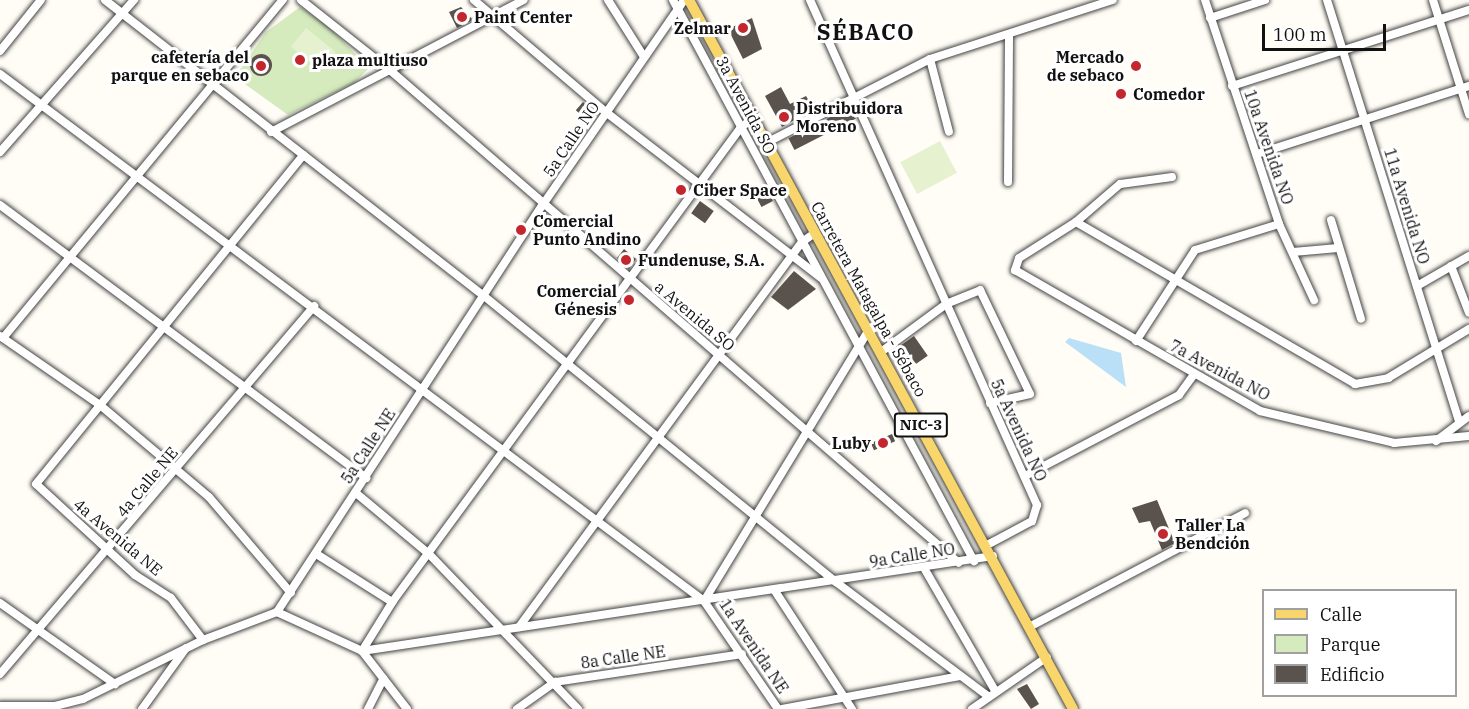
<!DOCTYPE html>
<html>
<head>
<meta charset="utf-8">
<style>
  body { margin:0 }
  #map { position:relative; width:1469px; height:709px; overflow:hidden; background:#fffdf5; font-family:"IBM Plex Serif",serif }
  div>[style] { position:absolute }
  .green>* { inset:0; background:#d5ebbd }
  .pitch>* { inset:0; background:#e6f2cf; transform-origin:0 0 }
  .water>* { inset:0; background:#b9e0f7 }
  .building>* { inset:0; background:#5a524d; transform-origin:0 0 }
  .round { border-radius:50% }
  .roads { filter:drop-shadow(0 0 2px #444) drop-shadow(0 0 2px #444) }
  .minor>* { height:8px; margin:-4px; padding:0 4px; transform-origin:4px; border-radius:4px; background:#fff }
  .major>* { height:10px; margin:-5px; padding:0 5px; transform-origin:5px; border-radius:5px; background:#f9d66b }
  .dots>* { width:16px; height:16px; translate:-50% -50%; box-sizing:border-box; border:3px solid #fff; border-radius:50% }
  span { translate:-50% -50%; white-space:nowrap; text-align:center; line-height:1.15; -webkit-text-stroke:6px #fff; paint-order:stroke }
  .shield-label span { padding:2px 4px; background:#fff; border:2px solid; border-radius:4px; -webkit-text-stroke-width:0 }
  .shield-label { font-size:15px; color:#111; font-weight:700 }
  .poi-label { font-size:16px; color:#111; font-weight:700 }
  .left { translate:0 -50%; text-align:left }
  .right { translate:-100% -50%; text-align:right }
  .street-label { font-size:16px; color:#111 }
  .district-label { font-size:22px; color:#111; font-weight:700; letter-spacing:1.5px }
  .legend { position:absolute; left:1262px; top:589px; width:195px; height:108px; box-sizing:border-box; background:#fff; border:2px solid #a0a0a0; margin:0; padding:8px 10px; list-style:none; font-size:18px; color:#111 }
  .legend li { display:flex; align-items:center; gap:12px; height:30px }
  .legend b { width:30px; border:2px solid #a0a0a0 }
  .scale { position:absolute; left:1262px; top:24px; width:124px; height:27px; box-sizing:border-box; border:3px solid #111; border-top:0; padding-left:8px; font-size:18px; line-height:21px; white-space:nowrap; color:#111; -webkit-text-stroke:4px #fff; paint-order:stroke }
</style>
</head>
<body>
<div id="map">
  <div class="green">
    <div style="clip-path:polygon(300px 7px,327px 25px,369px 68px,354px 83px,288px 115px,235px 77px,266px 32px)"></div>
  </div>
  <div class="pitch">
    <div style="left:306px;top:28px;width:38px;height:24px;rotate:39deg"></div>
    <div style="left:940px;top:141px;width:36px;height:45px;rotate:62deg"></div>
  </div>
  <div class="water">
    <div style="clip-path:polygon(1069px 338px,1121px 353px,1126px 387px,1065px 342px)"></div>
  </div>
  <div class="building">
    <div style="clip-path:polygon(461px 7px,473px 20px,457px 28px,449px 12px)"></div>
    <div style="clip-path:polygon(752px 18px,762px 49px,743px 59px,728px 29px)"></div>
    <div class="round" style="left:250px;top:54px;width:22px;height:22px"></div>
    <div style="clip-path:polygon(781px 87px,790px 104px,806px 96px,814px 109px,782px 127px,765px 96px)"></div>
    <div style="left:583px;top:102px;width:18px;height:11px;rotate:41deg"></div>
    <div style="left:850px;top:107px;width:13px;height:69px;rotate:63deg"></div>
    <div style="left:765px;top:186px;width:17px;height:13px;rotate:62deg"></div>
    <div style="left:700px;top:201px;width:17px;height:15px;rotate:36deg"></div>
    <div style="clip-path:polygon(624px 249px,636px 259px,629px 269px,617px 258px)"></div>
    <div style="clip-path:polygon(794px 271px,816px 289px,788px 310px,771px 297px)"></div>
    <div style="left:914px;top:336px;width:24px;height:19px;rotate:55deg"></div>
    <div style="left:892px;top:434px;width:8px;height:23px;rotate:67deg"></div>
    <div style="clip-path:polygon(1157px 500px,1175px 543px,1162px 550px,1150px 521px,1139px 523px,1132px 508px)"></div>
    <div style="clip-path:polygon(1027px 684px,1039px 704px,1031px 709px,1017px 689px)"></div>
  </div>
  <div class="roads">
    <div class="minor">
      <div style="left:105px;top:0;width:481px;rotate:38deg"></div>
      <div style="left:484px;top:296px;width:454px;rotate:39.1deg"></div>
      <div style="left:836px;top:582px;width:191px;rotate:36.9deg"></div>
      <div style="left:301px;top:0;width:115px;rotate:38.3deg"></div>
      <div style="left:391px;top:71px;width:751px;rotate:40.9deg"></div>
      <div style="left:474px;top:0;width:175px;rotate:40.4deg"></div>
      <div style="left:607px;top:113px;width:270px;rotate:37.6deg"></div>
      <div style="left:608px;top:0;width:67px;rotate:57.7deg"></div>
      <div style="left:673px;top:0;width:637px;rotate:61.78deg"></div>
      <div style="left:810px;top:0;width:554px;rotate:65.8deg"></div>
      <div style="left:1037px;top:505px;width:17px;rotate:107deg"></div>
      <div style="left:1032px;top:521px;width:51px;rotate:151.9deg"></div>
      <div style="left:1205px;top:0;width:236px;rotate:71.7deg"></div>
      <div style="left:1279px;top:224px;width:84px;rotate:65.3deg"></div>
      <div style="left:1327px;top:0;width:441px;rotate:72.6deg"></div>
      <div style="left:1433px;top:0;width:120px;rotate:72.5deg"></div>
      <div style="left:1210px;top:18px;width:58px;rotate:-18.1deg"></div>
      <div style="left:0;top:51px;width:65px;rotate:-51.2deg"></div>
      <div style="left:930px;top:59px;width:75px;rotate:75.4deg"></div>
      <div style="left:0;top:74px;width:879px;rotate:36.82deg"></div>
      <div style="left:704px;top:601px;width:131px;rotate:55.6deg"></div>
      <div style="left:1232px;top:86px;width:249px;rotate:-17.8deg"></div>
      <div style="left:271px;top:132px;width:285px;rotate:-27.6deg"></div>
      <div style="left:766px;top:143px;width:184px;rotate:-27.1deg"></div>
      <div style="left:930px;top:59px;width:192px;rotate:-17.9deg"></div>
      <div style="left:0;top:152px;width:203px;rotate:-48.6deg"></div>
      <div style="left:1257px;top:154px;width:223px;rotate:-17.8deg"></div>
      <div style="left:1172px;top:177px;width:52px;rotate:172.3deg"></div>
      <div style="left:1120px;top:184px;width:58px;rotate:139.2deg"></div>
      <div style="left:1076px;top:222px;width:67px;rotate:147.7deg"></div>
      <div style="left:1019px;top:258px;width:13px;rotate:108deg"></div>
      <div style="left:1015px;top:270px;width:283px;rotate:29.9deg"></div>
      <div style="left:1260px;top:411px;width:138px;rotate:13.4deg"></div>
      <div style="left:1394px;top:443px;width:75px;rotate:-5.3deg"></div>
      <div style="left:1008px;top:182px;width:145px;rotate:-89.6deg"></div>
      <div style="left:0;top:205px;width:457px;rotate:36.7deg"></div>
      <div style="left:1331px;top:220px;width:103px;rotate:73.1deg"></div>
      <div style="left:1076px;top:222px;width:323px;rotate:30.1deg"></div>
      <div style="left:1355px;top:384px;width:34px;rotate:-10deg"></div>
      <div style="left:1388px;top:378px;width:95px;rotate:-31.2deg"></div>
      <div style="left:1293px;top:252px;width:45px;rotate:-5.1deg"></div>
      <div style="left:1451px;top:266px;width:50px;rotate:69deg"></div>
      <div style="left:1417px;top:286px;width:60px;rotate:-30deg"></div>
      <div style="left:0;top:336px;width:121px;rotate:34.6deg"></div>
      <div style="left:100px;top:405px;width:143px;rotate:40.2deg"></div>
      <div style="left:209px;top:497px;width:126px;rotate:49.5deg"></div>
      <div style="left:3px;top:338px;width:439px;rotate:-50.4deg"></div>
      <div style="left:1136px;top:341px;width:108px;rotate:-57deg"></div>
      <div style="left:1195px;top:250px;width:88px;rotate:-17.2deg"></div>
      <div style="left:881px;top:352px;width:81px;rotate:-36.4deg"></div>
      <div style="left:946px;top:304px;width:37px;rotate:-22deg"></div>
      <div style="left:980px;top:290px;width:115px;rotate:64.3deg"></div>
      <div style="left:1030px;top:394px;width:41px;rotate:167.3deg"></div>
      <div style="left:1436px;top:441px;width:41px;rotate:-37.1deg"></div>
      <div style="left:1025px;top:476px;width:174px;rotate:-27.7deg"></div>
      <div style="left:1179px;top:395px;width:24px;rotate:-54deg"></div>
      <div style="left:356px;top:493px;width:95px;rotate:39.9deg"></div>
      <div style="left:429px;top:554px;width:215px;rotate:46.1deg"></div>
      <div style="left:318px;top:555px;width:88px;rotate:32.4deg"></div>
      <div style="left:924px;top:568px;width:143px;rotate:59.9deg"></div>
      <div style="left:775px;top:591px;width:141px;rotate:56.9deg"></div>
      <div style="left:704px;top:601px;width:317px;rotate:-58.7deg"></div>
      <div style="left:0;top:603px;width:141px;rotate:35.2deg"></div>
      <div style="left:277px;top:612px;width:485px;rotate:-56.9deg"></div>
      <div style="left:542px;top:206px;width:250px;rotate:-55.4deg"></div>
      <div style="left:1031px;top:626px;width:242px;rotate:-27.8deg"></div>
      <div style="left:519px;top:627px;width:478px;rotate:-53.7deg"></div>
      <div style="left:802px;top:242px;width:16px;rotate:-35deg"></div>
      <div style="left:203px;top:640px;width:53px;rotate:-127.3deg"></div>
      <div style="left:171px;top:598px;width:43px;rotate:-147.4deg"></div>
      <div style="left:135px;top:575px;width:134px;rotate:-137.4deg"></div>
      <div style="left:36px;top:484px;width:424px;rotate:-50.9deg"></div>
      <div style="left:0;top:674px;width:484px;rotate:-49.5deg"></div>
      <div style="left:0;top:706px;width:55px"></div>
      <div style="left:55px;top:706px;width:29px;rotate:-14deg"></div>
      <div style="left:83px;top:699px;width:134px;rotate:-26.2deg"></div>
      <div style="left:203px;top:640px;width:79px;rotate:-20.7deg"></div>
      <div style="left:277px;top:612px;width:94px;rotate:24.6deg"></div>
      <div style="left:362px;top:651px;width:638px;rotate:-8.56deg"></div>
      <div style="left:142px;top:709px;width:75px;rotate:-54.2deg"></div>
      <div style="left:368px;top:709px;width:34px;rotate:-63deg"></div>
      <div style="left:407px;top:709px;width:73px;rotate:-127.8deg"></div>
      <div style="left:362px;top:651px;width:59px;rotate:-58.2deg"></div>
      <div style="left:393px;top:601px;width:588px;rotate:-53.71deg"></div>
      <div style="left:741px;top:127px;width:14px;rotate:-34deg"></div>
      <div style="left:517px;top:709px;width:47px;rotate:-35.4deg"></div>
      <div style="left:555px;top:682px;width:189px;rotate:-8.5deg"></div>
      <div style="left:782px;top:709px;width:181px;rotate:-10.5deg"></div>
      <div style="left:972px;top:709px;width:91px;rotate:-34.7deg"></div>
    </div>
    <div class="major">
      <div style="left:689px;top:0;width:806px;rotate:61.56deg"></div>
    </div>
  </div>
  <div class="dots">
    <div style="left:462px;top:17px;background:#c4262e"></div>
    <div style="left:743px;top:28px;background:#c4262e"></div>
    <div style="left:300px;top:60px;background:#c4262e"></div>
    <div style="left:261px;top:66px;background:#c4262e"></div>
    <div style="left:1136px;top:66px;background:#c4262e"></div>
    <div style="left:1121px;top:94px;background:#c4262e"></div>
    <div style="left:784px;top:117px;background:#c4262e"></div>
    <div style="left:681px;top:190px;background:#c4262e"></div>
    <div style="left:521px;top:230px;background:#c4262e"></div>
    <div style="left:626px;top:260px;background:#c4262e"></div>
    <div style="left:629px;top:300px;background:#c4262e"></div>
    <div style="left:883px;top:443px;background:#c4262e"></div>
    <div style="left:1163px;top:534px;background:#c4262e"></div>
  </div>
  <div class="shield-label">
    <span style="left:921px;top:425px">NIC-3</span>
  </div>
  <div class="poi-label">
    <span class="left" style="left:474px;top:17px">Paint Center</span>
    <span class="right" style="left:731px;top:28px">Zelmar</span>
    <span class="right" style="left:249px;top:66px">cafetería del<br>parque en sebaco</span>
    <span class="right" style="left:1124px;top:66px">Mercado<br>de sebaco</span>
    <span class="left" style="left:312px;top:60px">plaza multiuso</span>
    <span class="left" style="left:1133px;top:94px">Comedor</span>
    <span class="left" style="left:796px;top:117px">Distribuidora<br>Moreno</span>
    <span class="left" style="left:693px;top:190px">Ciber Space</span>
    <span class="left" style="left:533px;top:230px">Comercial<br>Punto Andino</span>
    <span class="left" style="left:638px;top:260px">Fundenuse, S.A.</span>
    <span class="right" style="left:617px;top:300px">Comercial<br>Génesis</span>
    <span class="right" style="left:871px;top:443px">Luby</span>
    <span class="left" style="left:1175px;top:534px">Taller La<br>Bendción</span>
  </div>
  <div class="street-label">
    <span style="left:746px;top:105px;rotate:62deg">3a Avenida SO</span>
    <span style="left:571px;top:139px;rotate:-56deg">5a Calle NO</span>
    <span style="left:1269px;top:147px;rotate:71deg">10a Avenida NO</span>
    <span style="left:1407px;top:206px;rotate:73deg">11a Avenida NO</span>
    <span style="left:869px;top:299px;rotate:61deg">Carretera Matagalpa - Sébaco</span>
    <span style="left:695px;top:316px;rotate:40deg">a Avenida SO</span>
    <span style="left:1220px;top:370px;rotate:28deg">7a Avenida NO</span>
    <span style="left:1019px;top:430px;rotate:65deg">5a Avenida NO</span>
    <span style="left:368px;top:446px;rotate:-57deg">5a Calle NE</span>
    <span style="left:147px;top:482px;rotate:-50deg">4a Calle NE</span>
    <span style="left:118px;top:537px;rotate:40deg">4a Avenida NE</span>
    <span style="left:912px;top:555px;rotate:-9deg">9a Calle NO</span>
    <span style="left:754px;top:646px;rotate:56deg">1a Avenida NE</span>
    <span style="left:623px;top:657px;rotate:-8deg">8a Calle NE</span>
  </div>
  <div class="district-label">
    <span style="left:866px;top:32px">SÉBACO</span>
  </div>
  <ul class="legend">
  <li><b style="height:8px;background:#f9d66b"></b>Calle</li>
  <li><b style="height:16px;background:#d5ebbd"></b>Parque</li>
  <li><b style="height:16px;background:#5a524d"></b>Edificio</li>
  </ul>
  <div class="scale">100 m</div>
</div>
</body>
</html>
